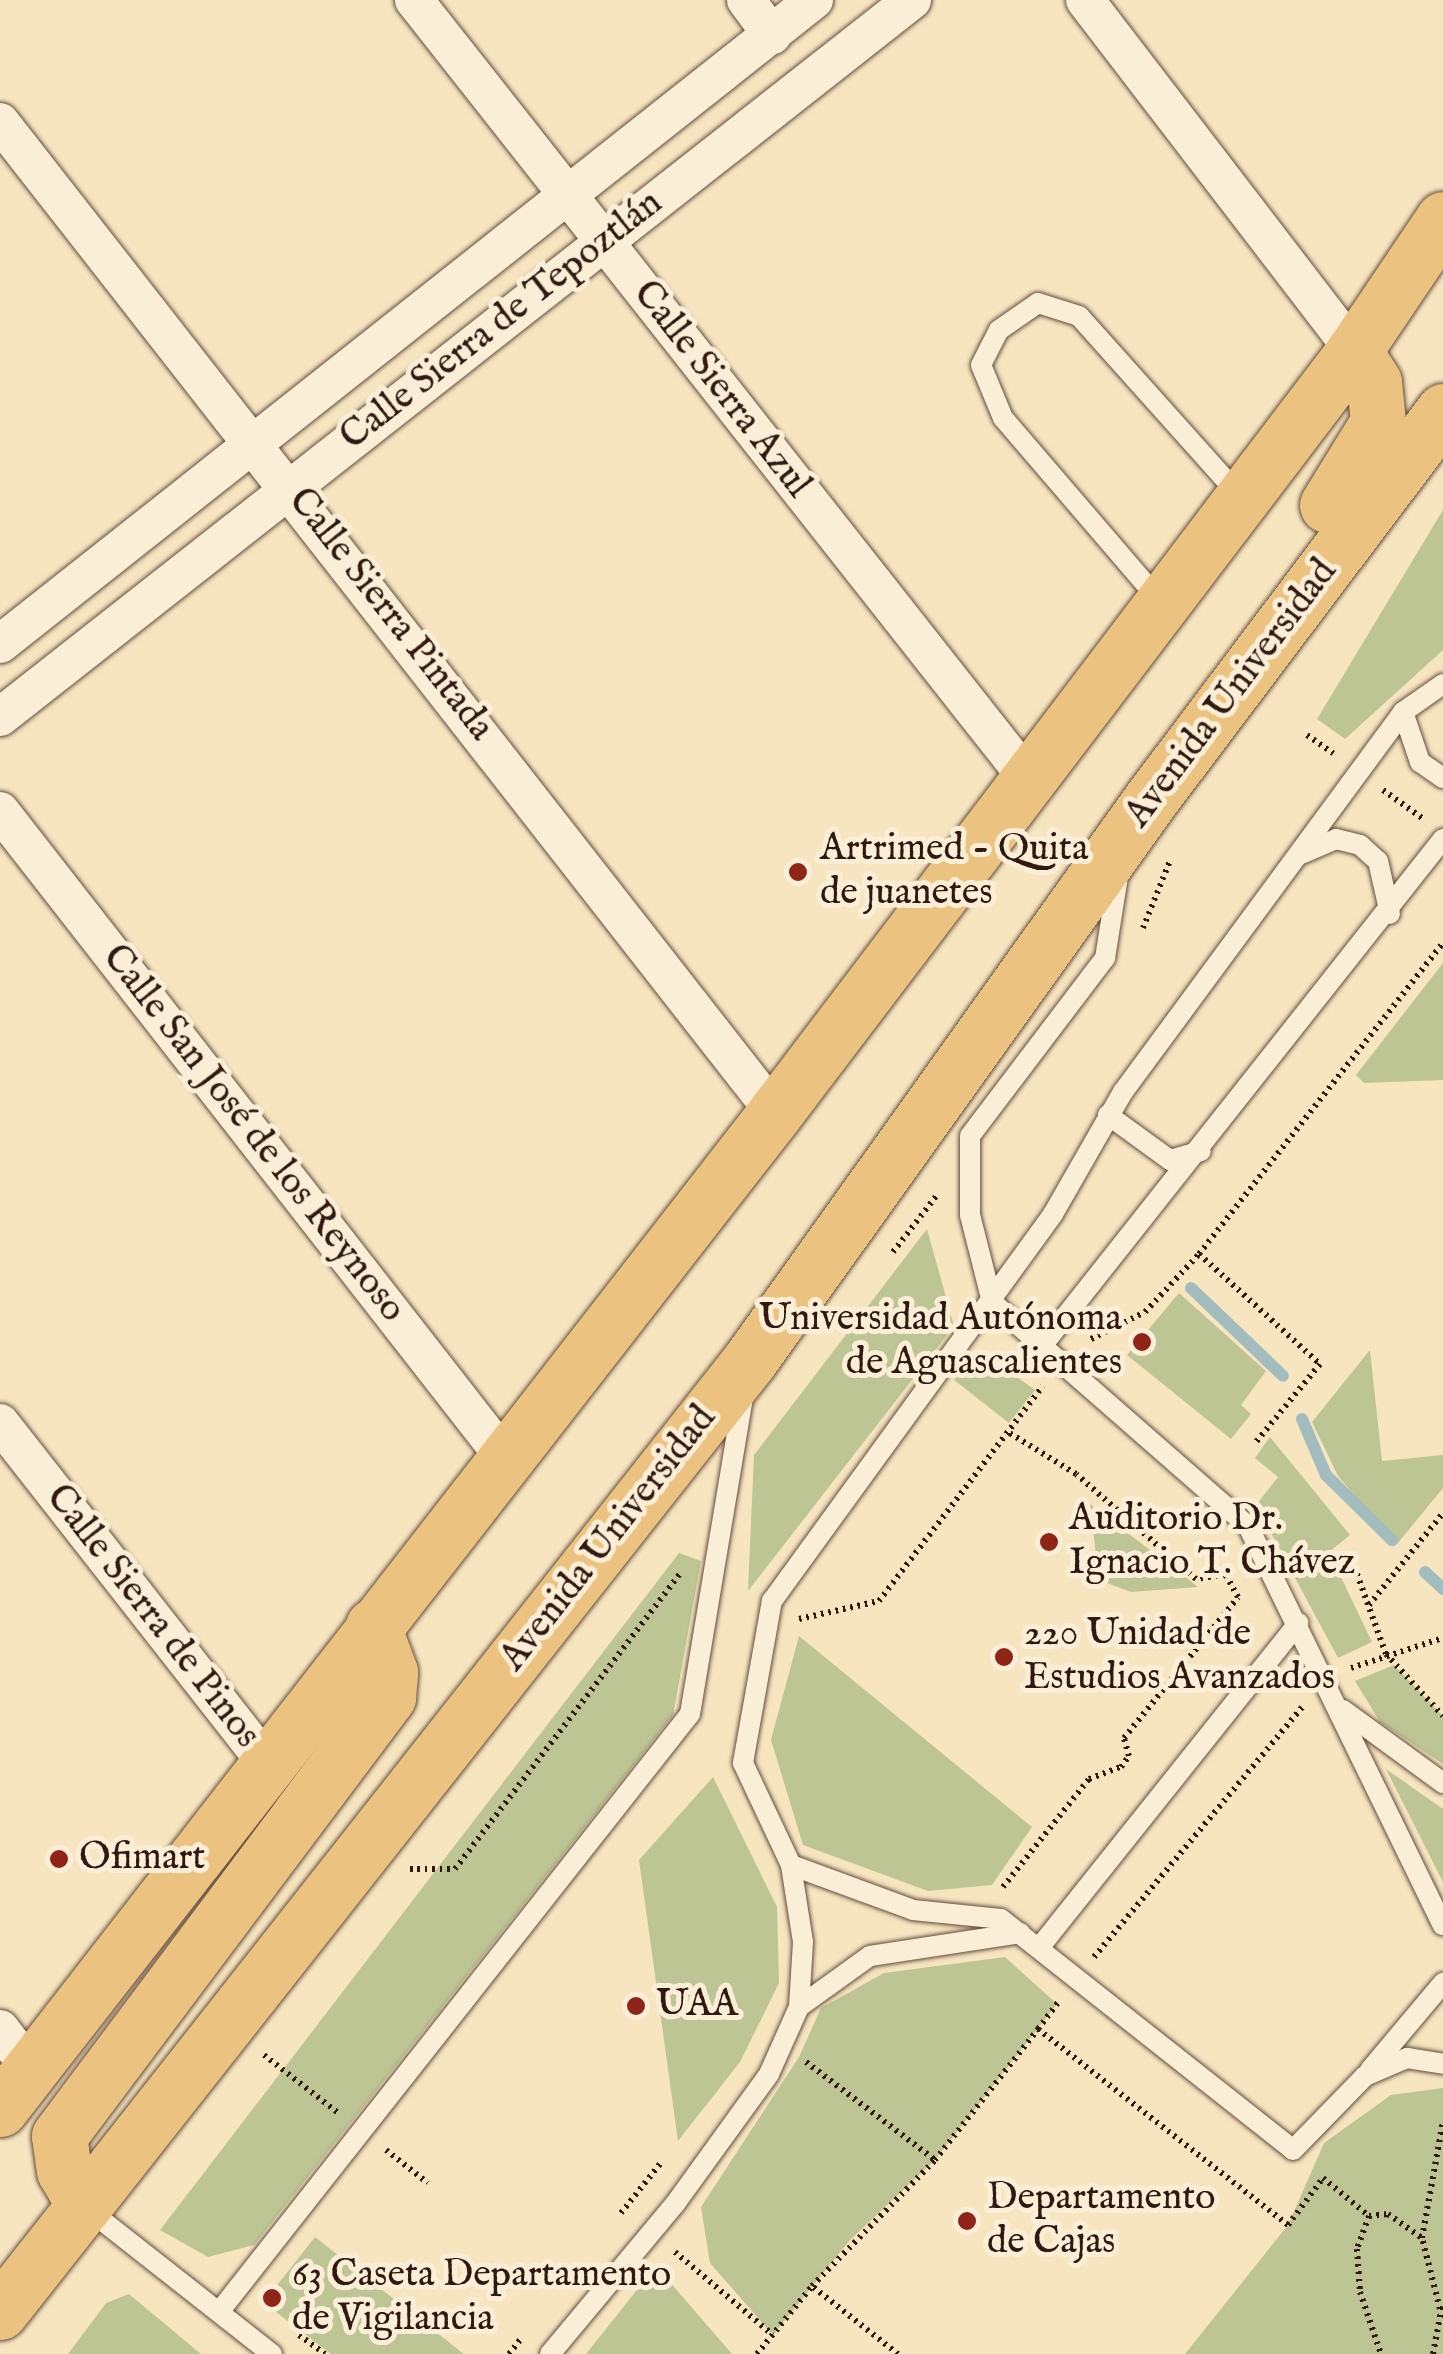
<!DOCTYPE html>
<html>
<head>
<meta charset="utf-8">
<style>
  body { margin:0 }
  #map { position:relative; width:1443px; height:2354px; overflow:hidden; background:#f7e5c0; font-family:"IM FELL English",serif }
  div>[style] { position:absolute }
  .green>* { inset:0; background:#bcc593 }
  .stream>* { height:12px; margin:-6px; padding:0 6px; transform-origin:6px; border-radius:6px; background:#a3bcbe }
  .path>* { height:6px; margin-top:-3px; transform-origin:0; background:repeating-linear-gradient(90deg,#301911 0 2.5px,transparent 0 7.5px) }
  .roads { filter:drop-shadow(0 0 2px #624c3d) drop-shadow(0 0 2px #624c3d) }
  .service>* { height:20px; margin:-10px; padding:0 10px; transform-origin:10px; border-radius:10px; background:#faeed6 }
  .minor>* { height:38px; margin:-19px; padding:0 19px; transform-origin:19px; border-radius:19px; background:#faeed6 }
  .primary>* { height:55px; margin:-27.5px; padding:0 27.5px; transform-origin:27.5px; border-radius:27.5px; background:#ecc280 }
  .dots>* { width:28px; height:28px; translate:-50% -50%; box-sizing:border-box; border:5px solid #faeed6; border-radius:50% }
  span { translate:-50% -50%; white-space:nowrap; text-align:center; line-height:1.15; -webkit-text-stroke:10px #faeed6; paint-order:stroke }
  .street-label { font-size:38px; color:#301911 }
  .poi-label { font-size:38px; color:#301911 }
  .left { translate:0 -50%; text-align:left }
  .right { translate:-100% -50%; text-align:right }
</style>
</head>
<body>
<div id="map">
  <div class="green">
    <div style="clip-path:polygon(1443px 510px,1443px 650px,1345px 739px,1317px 719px)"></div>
    <div style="clip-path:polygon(1443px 963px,1443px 1080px,1364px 1083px,1356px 1075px)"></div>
    <div style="clip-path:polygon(927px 1229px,954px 1326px,748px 1591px,754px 1455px)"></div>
    <div style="clip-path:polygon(1179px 1293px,1266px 1371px,1241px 1405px,1251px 1414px,1231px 1439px,1127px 1355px)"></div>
    <div style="clip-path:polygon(1370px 1350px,1382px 1461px,1443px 1455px,1443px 1488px,1397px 1544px,1338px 1476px,1312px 1422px)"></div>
    <div style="clip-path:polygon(999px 1364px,1035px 1390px,1009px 1423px,954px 1380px,963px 1368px)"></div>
    <div style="clip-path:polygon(1270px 1437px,1350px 1535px,1329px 1552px,1372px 1642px,1338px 1658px,1256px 1505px,1278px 1477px,1255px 1458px)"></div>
    <div style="clip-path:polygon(1090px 1504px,1198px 1587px,1131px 1592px,1099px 1580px)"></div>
    <div style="clip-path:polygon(679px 1553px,701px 1561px,673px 1715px,254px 2245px,208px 2257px,160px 2230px)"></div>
    <div style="clip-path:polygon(799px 1636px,1032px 1827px,992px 1885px,928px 1891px,803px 1845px,771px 1740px)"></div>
    <div style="clip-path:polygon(1394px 1665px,1443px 1716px,1443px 1764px,1380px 1722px,1355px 1681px)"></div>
    <div style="clip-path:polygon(1386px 1769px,1443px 1809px,1443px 1882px)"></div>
    <div style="clip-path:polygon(713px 1777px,777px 1907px,779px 1983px,740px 2062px,678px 2141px,639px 1860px)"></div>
    <div style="clip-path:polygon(1005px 1957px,1057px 2004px,935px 2160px,850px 2240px,773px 2335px,710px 2263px,701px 2207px,799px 2057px,821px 2008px,884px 1973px)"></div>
    <div style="clip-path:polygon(1443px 2088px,1443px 2354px,1185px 2354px,1288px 2225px,1324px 2143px,1391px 2095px)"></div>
    <div style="clip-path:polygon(315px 2237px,464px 2354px,331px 2354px,276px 2312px,287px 2299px,274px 2289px)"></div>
    <div style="clip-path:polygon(656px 2266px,732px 2354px,586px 2354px)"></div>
    <div style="clip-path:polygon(129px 2294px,201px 2354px,68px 2354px,106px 2303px)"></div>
  </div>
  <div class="stream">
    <div style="left:1191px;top:1288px;width:127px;rotate:43.7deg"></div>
    <div style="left:1302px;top:1419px;width:61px;rotate:66.8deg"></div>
    <div style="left:1326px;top:1475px;width:93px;rotate:44.6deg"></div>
    <div style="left:1425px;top:1572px;width:25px;rotate:43deg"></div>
  </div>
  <div class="path">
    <div style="left:1307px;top:735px;width:32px;rotate:35deg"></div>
    <div style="left:1383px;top:790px;width:48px;rotate:35.7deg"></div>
    <div style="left:1143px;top:928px;width:72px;rotate:-68.1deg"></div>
    <div style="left:893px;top:1252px;width:72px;rotate:-52.3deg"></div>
    <div style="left:1199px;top:1254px;width:164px;rotate:42.3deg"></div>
    <div style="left:1320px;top:1364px;width:101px;rotate:129.4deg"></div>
    <div style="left:1091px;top:1339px;width:60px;rotate:-26.6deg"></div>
    <div style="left:1145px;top:1312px;width:79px;rotate:-47deg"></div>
    <div style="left:1199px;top:1254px;width:395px;rotate:-51.9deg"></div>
    <div style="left:1357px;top:1574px;width:85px;rotate:70.1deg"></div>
    <div style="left:1386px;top:1654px;width:84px;rotate:47.4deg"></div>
    <div style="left:1369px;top:1605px;width:118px;rotate:-51.2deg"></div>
    <div style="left:799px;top:1619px;width:82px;rotate:-12.7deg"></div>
    <div style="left:879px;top:1601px;width:270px;rotate:-52.7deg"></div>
    <div style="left:1351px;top:1668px;width:97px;rotate:-18.1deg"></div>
    <div style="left:410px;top:1869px;width:45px"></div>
    <div style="left:455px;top:1869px;width:373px;rotate:-52.7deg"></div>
    <div style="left:1003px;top:1887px;width:138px;rotate:-51.5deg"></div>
    <div style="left:1089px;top:1779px;width:34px;rotate:-21deg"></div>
    <div style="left:1121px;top:1767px;width:14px;rotate:-54deg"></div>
    <div style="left:1129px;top:1756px;width:19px;rotate:-106deg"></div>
    <div style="left:1124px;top:1738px;width:181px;rotate:-51deg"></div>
    <div style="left:1238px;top:1597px;width:26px;rotate:-119deg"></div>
    <div style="left:1225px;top:1574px;width:29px;rotate:170deg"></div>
    <div style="left:1196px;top:1579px;width:159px;rotate:-138.8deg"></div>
    <div style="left:1076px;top:1474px;width:82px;rotate:-148.4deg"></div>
    <div style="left:1094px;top:1957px;width:327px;rotate:-50.2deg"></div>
    <div style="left:1038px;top:2029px;width:34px;rotate:-53deg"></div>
    <div style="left:264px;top:2055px;width:93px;rotate:38deg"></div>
    <div style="left:806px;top:2062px;width:162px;rotate:37.2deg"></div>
    <div style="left:386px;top:2150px;width:53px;rotate:38.2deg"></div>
    <div style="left:621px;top:2213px;width:63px;rotate:-51.5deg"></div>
    <div style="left:1369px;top:2216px;width:19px;rotate:-6deg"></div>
    <div style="left:1388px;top:2214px;width:42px;rotate:35.2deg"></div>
    <div style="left:675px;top:2252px;width:128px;rotate:40.3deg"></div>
    <div style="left:1440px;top:2309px;width:73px;rotate:-104.2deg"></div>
    <div style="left:1422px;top:2238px;width:119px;rotate:-79.8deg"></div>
    <div style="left:299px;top:2335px;width:32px;rotate:36deg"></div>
    <div style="left:509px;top:2354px;width:18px;rotate:-52deg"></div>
    <div style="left:757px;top:2354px;width:87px;rotate:-51deg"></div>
    <div style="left:898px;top:2354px;width:110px;rotate:-141.7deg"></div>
    <div style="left:812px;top:2286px;width:176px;rotate:-45.7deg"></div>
    <div style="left:935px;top:2160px;width:167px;rotate:-51.8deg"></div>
    <div style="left:1038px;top:2029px;width:318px;rotate:38.1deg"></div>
    <div style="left:1288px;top:2225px;width:59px;rotate:-53.3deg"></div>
    <div style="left:1323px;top:2178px;width:60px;rotate:39.6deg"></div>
    <div style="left:1369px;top:2216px;width:35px;rotate:110deg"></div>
    <div style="left:1357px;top:2249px;width:43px;rotate:86deg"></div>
    <div style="left:1360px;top:2292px;width:65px;rotate:71.3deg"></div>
    <div style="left:1433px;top:2354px;width:49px;rotate:-79.4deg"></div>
  </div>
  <div class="roads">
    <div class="service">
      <div style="left:1160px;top:601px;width:241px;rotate:-130.6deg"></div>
      <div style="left:1003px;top:418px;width:57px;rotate:-112.5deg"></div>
      <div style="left:981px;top:365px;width:39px;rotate:-63deg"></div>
      <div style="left:999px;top:330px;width:47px;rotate:-34.7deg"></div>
      <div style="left:1038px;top:303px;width:43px;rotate:17.6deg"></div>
      <div style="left:1079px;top:316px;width:243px;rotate:48.2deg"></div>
      <div style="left:1403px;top:712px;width:53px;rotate:71.2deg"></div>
      <div style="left:1420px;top:762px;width:28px;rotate:35deg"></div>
      <div style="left:1301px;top:854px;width:38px;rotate:-23deg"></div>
      <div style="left:1336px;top:839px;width:25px;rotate:14deg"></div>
      <div style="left:1360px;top:845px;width:24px;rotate:42deg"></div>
      <div style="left:1378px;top:861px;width:54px;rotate:77.2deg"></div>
      <div style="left:1119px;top:870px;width:89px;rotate:99deg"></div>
      <div style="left:1105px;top:958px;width:223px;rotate:127.2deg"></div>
      <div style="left:970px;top:1136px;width:79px;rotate:90deg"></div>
      <div style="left:970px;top:1215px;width:90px;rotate:75.8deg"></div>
      <div style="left:992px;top:1302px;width:340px;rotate:41.2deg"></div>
      <div style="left:1248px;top:1526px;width:444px;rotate:64deg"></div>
      <div style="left:1108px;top:1115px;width:77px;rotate:36deg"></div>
      <div style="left:1170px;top:1160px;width:32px;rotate:-16deg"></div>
      <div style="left:1038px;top:1351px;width:653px;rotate:-51.66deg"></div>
      <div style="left:1343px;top:1710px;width:124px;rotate:36.1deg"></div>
      <div style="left:791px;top:1865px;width:130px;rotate:20.2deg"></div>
      <div style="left:913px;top:1910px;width:88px;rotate:5.8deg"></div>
      <div style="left:1001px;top:1919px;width:372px;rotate:38.3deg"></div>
      <div style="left:1293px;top:2150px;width:103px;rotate:-45.8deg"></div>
      <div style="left:1365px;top:2076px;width:46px;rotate:-23.2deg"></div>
      <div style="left:1407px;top:2058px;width:36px;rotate:9deg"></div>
      <div style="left:1039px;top:1948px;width:416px;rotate:-51.4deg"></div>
      <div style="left:799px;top:2007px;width:87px;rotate:-35.7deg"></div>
      <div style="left:870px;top:1956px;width:152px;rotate:-8.7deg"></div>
      <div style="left:1370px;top:2070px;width:114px;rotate:-50deg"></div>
      <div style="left:85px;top:2207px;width:238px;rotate:38.2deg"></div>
      <div style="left:219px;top:2312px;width:761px;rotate:-51.78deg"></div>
      <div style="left:690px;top:1714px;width:326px;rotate:-80.5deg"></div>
      <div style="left:550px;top:2354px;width:195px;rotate:-50.2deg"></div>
      <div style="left:675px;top:2204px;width:160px;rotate:-54.1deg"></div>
      <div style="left:769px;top:2074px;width:73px;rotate:-65.9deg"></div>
      <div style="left:799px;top:2007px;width:65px;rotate:-86.5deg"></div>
      <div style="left:803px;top:1942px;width:78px;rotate:-98.9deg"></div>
      <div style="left:791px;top:1865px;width:113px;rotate:-115.2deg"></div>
      <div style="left:743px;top:1763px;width:165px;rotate:-79.9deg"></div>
      <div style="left:772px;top:1601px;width:478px;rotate:-54deg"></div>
      <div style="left:1053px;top:1214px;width:141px;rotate:-60.2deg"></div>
      <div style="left:1123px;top:1092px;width:472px;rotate:-53.6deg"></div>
      <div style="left:1403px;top:712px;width:49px;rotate:-35deg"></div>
    </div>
    <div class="minor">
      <div style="left:414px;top:0;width:993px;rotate:51.75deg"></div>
      <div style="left:746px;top:0;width:44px;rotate:53.4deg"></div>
      <div style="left:1085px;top:0;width:442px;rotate:52.5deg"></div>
      <div style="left:0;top:122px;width:1258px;rotate:51.97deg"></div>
      <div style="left:0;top:644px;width:1038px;rotate:-38.35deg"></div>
      <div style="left:0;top:717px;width:1160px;rotate:-38.17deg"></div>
      <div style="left:0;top:811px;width:821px;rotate:52.03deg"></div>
      <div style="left:0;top:1423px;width:433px;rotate:51.9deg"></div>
      <div style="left:0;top:2029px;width:51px;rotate:52.2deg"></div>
    </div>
    <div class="primary">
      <div style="left:1327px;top:505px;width:97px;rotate:-58.4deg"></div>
      <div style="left:1378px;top:422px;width:40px;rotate:-95.7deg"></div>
      <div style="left:1374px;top:382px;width:37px;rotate:-123deg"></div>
      <div style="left:0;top:2109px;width:1262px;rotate:-52.11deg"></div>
      <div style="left:775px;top:1113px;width:957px;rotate:-52.77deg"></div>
      <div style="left:1354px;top:351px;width:159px;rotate:-56deg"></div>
      <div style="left:84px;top:2205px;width:39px;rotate:-120deg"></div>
      <div style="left:64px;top:2171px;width:35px;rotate:-98deg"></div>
      <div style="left:59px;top:2136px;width:549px;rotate:-53.15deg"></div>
      <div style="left:388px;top:1697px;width:25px;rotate:-85deg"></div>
      <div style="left:390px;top:1672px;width:49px;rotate:-110.3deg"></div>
      <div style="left:0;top:2312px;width:1212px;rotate:-51.77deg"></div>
      <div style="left:750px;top:1360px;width:690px;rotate:-54.44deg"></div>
      <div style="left:1151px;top:799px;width:486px;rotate:-53deg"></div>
    </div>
  </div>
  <div class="dots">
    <div style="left:798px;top:872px;background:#8f2418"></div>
    <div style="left:1142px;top:1342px;background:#8f2418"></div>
    <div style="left:1049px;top:1542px;background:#8f2418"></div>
    <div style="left:1004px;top:1657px;background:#8f2418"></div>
    <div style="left:59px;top:1859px;background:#8f2418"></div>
    <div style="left:636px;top:2006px;background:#8f2418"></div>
    <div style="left:967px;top:2221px;background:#8f2418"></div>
    <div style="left:272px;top:2298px;background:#8f2418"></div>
  </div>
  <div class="street-label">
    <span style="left:502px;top:321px;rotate:-38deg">Calle Sierra de Tepoztlán</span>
    <span style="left:721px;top:390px;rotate:52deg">Calle Sierra Azul</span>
    <span style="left:390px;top:615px;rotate:52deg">Calle Sierra Pintada</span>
    <span style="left:1232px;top:694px;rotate:-53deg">Avenida Universidad</span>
    <span style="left:253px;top:1134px;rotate:52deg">Calle San José de los Reynoso</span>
    <span style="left:609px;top:1539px;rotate:-52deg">Avenida Universidad</span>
    <span style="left:152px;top:1617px;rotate:52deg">Calle Sierra de Pinos</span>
  </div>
  <div class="poi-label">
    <span class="left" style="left:820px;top:872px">Artrimed - Quita<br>de juanetes</span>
    <span class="right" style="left:1122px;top:1342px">Universidad Autónoma<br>de Aguascalientes</span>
    <span class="left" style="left:1069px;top:1542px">Auditorio Dr.<br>Ignacio T. Chávez</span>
    <span class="left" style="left:1024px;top:1657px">220 Unidad de<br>Estudios Avanzados</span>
    <span class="left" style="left:79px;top:1859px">Ofimart</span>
    <span class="left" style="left:656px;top:2006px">UAA</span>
    <span class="left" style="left:987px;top:2221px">Departamento<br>de Cajas</span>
    <span class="left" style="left:292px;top:2298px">63 Caseta Departamento<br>de Vigilancia</span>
  </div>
</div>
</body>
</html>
